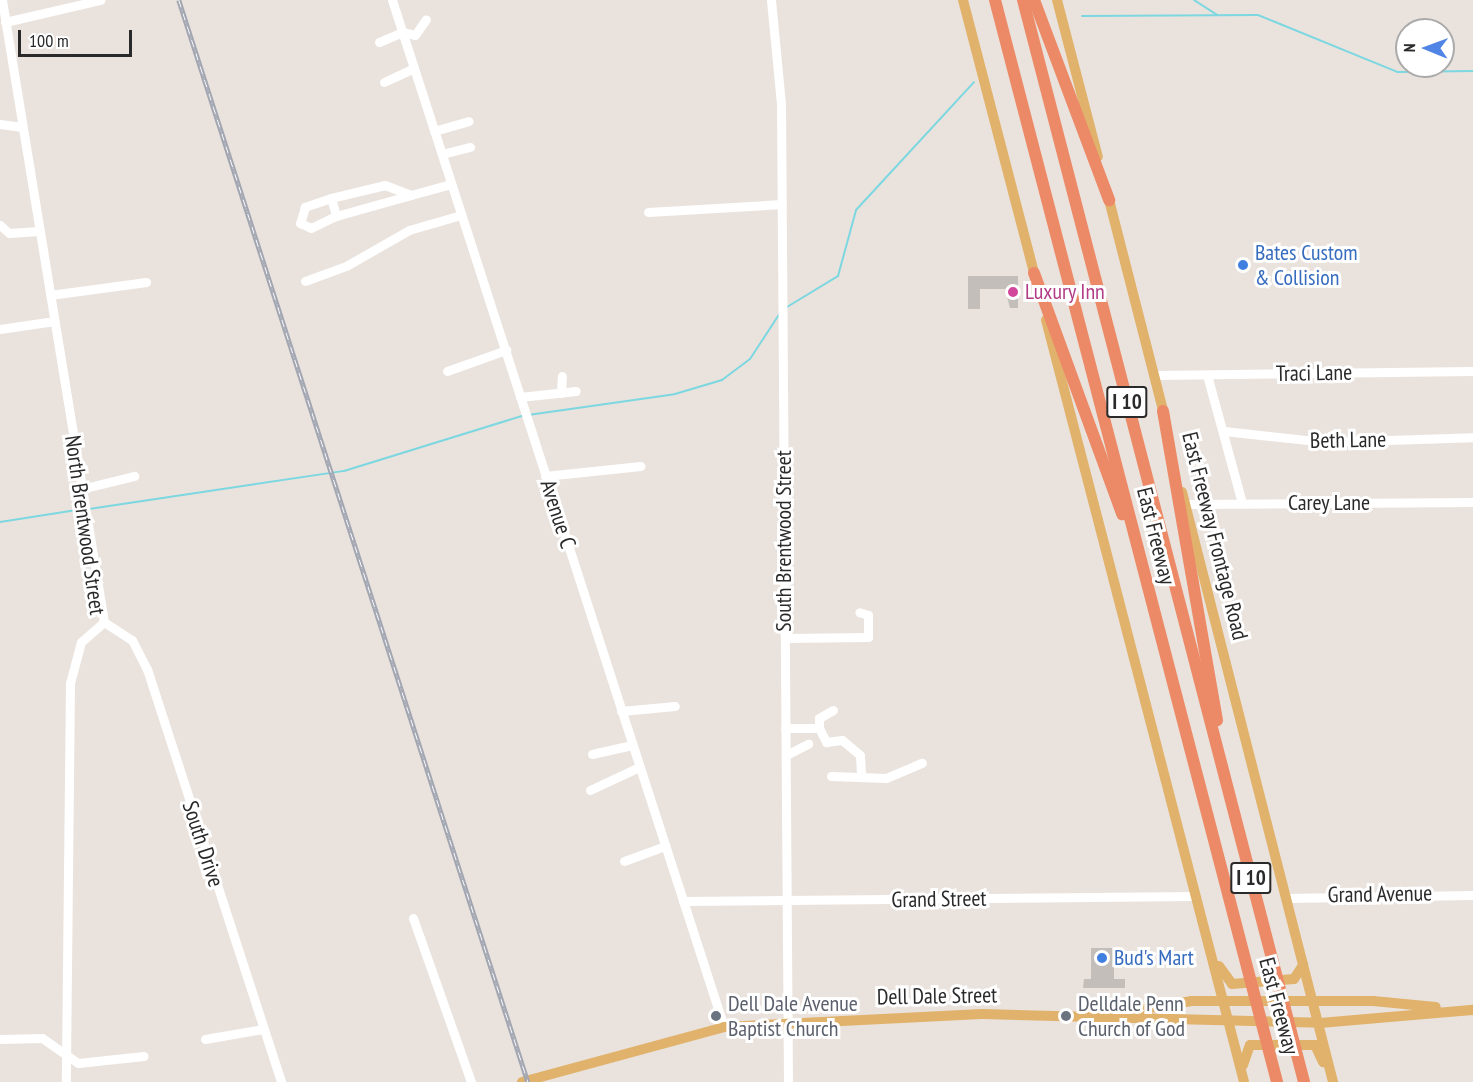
<!DOCTYPE html>
<html>
<head>
<meta charset="utf-8">
<style>
  body { margin:0 }
  #map { position:relative; width:1473px; height:1082px; overflow:hidden; background:#eae3dd; font-family:"PT Sans Narrow",sans-serif }
  div>[style] { position:absolute }
  .stream>* { height:2px; margin:-1px; padding:0 1px; transform-origin:1px; border-radius:1px; background:#7cd7e1 }
  .building>* { inset:0; background:#c3beb9 }
  .minor>* { height:9px; margin:-4.5px; padding:0 4.5px; transform-origin:4.5px; border-radius:4.5px; background:#fff }
  .major>* { height:10px; margin:-5px; padding:0 5px; transform-origin:5px; border-radius:5px; background:#e1b26c }
  .highway>* { height:12px; margin:-6px; padding:0 6px; transform-origin:6px; border-radius:6px; background:#ec8a67 }
  .rail>* { height:4.5px; margin-top:-2.25px; transform-origin:0; background:repeating-linear-gradient(90deg,#fff 0 7px,#a1a6b2 0 14px); box-sizing:border-box; border-block:2px solid #a1a6b2 }
  .dots>* { width:16px; height:16px; translate:-50% -50%; box-sizing:border-box; border:3px solid #fff; border-radius:50% }
  span { translate:-50% -50%; white-space:nowrap; text-align:center; line-height:1.15; -webkit-text-stroke:6px #fff; paint-order:stroke }
  .shield-label span { padding:2px 4px; background:#fff; border:2px solid; border-radius:4px; -webkit-text-stroke-width:0 }
  .shield-label { font-size:21px; color:#2a2a2a; font-weight:700 }
  .shop-label { font-size:22px; color:#366cbe }
  .left { translate:0 -50%; text-align:left }
  .hotel-label { font-size:22px; color:#b23c85 }
  .street-label { font-size:22px; color:#2a2a2a }
  .worship-label { font-size:22px; color:#5b616d }
  .north { position:absolute; left:1395px; top:18px; width:60px; height:60px; box-sizing:border-box; background:#fff; border:2px solid #aaa; border-radius:50%; rotate:271deg; font-size:16px; font-weight:700; line-height:24px; text-align:center; color:#2a2a2a }
  .north::after { content:''; display:block; margin:auto; width:21px; height:27px; background:#5084e5; clip-path:polygon(50% 0,100% 100%,50% 72%,0 100%) }
  .scale { position:absolute; left:18px; top:30px; width:114px; height:27px; box-sizing:border-box; border:3px solid #2a2a2a; border-top:0; padding-left:8px; font-size:18px; line-height:21px; white-space:nowrap; color:#2a2a2a; -webkit-text-stroke:4px #fff; paint-order:stroke }
</style>
</head>
<body>
<div id="map">
  <div class="stream">
    <div style="left:1194px;top:0;width:27px;rotate:33deg"></div>
    <div style="left:1082px;top:16px;width:176px;rotate:-0.3deg"></div>
    <div style="left:1258px;top:15px;width:151px;rotate:22.2deg"></div>
    <div style="left:1398px;top:72px;width:75px;rotate:-0.8deg"></div>
    <div style="left:787px;top:307px;width:60px;rotate:-31.3deg"></div>
    <div style="left:838px;top:276px;width:68px;rotate:-74.7deg"></div>
    <div style="left:856px;top:210px;width:174px;rotate:-47.3deg"></div>
    <div style="left:528px;top:415px;width:148px;rotate:-8.1deg"></div>
    <div style="left:675px;top:394px;width:49px;rotate:-16.6deg"></div>
    <div style="left:722px;top:380px;width:35px;rotate:-37deg"></div>
    <div style="left:750px;top:359px;width:55px;rotate:-56.9deg"></div>
    <div style="left:89px;top:509px;width:258px;rotate:-8.5deg"></div>
    <div style="left:344px;top:471px;width:186px;rotate:-17.2deg"></div>
    <div style="left:0;top:522px;width:84px;rotate:-8.9deg"></div>
  </div>
  <div class="building">
    <div style="clip-path:polygon(968px 276px,1018px 276px,1018px 308px,1010px 308px,1005px 289px,980px 289px,980px 309px,968px 309px)"></div>
    <div style="clip-path:polygon(1091px 948px,1114px 948px,1114px 979px,1125px 979px,1125px 988px,1083px 988px,1084px 979px,1091px 979px)"></div>
  </div>
  <div class="minor">
    <div style="left:2px;top:0;width:630px;rotate:80.69deg"></div>
    <div style="left:104px;top:622px;width:30px;rotate:139deg"></div>
    <div style="left:81px;top:642px;width:42px;rotate:105deg"></div>
    <div style="left:70px;top:683px;width:399px;rotate:90.6deg"></div>
    <div style="left:392px;top:0;width:1079px;rotate:72.09deg"></div>
    <div style="left:771px;top:0;width:104px;rotate:84.5deg"></div>
    <div style="left:781px;top:104px;width:978px;rotate:89.59deg"></div>
    <div style="left:5px;top:22px;width:98px;rotate:-13deg"></div>
    <div style="left:379px;top:42px;width:26px;rotate:-23deg"></div>
    <div style="left:403px;top:32px;width:12px;rotate:14deg"></div>
    <div style="left:415px;top:35px;width:19px;rotate:-55deg"></div>
    <div style="left:384px;top:82px;width:33px;rotate:-25deg"></div>
    <div style="left:0;top:124px;width:22px;rotate:8deg"></div>
    <div style="left:434px;top:131px;width:36px;rotate:-16deg"></div>
    <div style="left:442px;top:154px;width:29px;rotate:-14deg"></div>
    <div style="left:411px;top:195px;width:28px;rotate:-159deg"></div>
    <div style="left:385px;top:185px;width:56px;rotate:166.5deg"></div>
    <div style="left:331px;top:198px;width:19px;rotate:74deg"></div>
    <div style="left:336px;top:216px;width:78px;rotate:-15.6deg"></div>
    <div style="left:411px;top:195px;width:41px;rotate:-15.4deg"></div>
    <div style="left:331px;top:198px;width:28px;rotate:161deg"></div>
    <div style="left:305px;top:207px;width:17px;rotate:107deg"></div>
    <div style="left:300px;top:223px;width:12px;rotate:24deg"></div>
    <div style="left:311px;top:228px;width:28px;rotate:-26deg"></div>
    <div style="left:648px;top:212px;width:134px;rotate:-3.4deg"></div>
    <div style="left:0;top:225px;width:12px;rotate:42deg"></div>
    <div style="left:9px;top:233px;width:30px;rotate:-4deg"></div>
    <div style="left:305px;top:281px;width:44px;rotate:-20.1deg"></div>
    <div style="left:346px;top:266px;width:73px;rotate:-29.7deg"></div>
    <div style="left:409px;top:230px;width:54px;rotate:-16.1deg"></div>
    <div style="left:50px;top:295px;width:97px;rotate:-7.7deg"></div>
    <div style="left:0;top:329px;width:55px;rotate:-8.4deg"></div>
    <div style="left:447px;top:371px;width:63px;rotate:-19.6deg"></div>
    <div style="left:1155px;top:375px;width:318px;rotate:-0.7deg"></div>
    <div style="left:1207px;top:375px;width:133px;rotate:74.7deg"></div>
    <div style="left:561px;top:393px;width:17px;rotate:-87deg"></div>
    <div style="left:520px;top:397px;width:56px;rotate:-6.1deg"></div>
    <div style="left:1224px;top:431px;width:103px;rotate:6.2deg"></div>
    <div style="left:1326px;top:442px;width:147px;rotate:-1.9deg"></div>
    <div style="left:545px;top:476px;width:96px;rotate:-6deg"></div>
    <div style="left:81px;top:489px;width:55px;rotate:-13.8deg"></div>
    <div style="left:1185px;top:504px;width:288px;rotate:-0.4deg"></div>
    <div style="left:104px;top:622px;width:33px;rotate:33deg"></div>
    <div style="left:132px;top:640px;width:33px;rotate:63deg"></div>
    <div style="left:147px;top:669px;width:434px;rotate:72deg"></div>
    <div style="left:785px;top:638px;width:83px;rotate:-0.7deg"></div>
    <div style="left:868px;top:637px;width:22px;rotate:-90deg"></div>
    <div style="left:868px;top:615px;width:9px;rotate:-162deg"></div>
    <div style="left:833px;top:710px;width:16px;rotate:150deg"></div>
    <div style="left:819px;top:718px;width:10px;rotate:90deg"></div>
    <div style="left:819px;top:728px;width:16px;rotate:63deg"></div>
    <div style="left:826px;top:742px;width:16px;rotate:-7deg"></div>
    <div style="left:842px;top:740px;width:23px;rotate:40deg"></div>
    <div style="left:860px;top:755px;width:18px;rotate:87deg"></div>
    <div style="left:621px;top:711px;width:54px;rotate:-5.3deg"></div>
    <div style="left:785px;top:728px;width:34px"></div>
    <div style="left:592px;top:754px;width:41px;rotate:-12.7deg"></div>
    <div style="left:786px;top:755px;width:25px;rotate:-27deg"></div>
    <div style="left:831px;top:776px;width:55px;rotate:2.1deg"></div>
    <div style="left:886px;top:778px;width:39px;rotate:-23deg"></div>
    <div style="left:590px;top:790px;width:54px;rotate:-25.1deg"></div>
    <div style="left:624px;top:861px;width:44px;rotate:-20.1deg"></div>
    <div style="left:1287px;top:898px;width:186px;rotate:-0.9deg"></div>
    <div style="left:683px;top:901px;width:512px;rotate:-0.56deg"></div>
    <div style="left:413px;top:918px;width:174px;rotate:70.5deg"></div>
    <div style="left:0;top:1039px;width:42px;rotate:-1.4deg"></div>
    <div style="left:42px;top:1038px;width:44px;rotate:34.8deg"></div>
    <div style="left:78px;top:1063px;width:66px;rotate:-6.1deg"></div>
    <div style="left:205px;top:1039px;width:59px;rotate:-9.8deg"></div>
  </div>
  <div class="major">
    <div style="left:963px;top:0;width:290px;rotate:75.4deg"></div>
    <div style="left:1057px;top:0;width:162px;rotate:75.4deg"></div>
    <div style="left:1107px;top:192px;width:233px;rotate:75.6deg"></div>
    <div style="left:1046px;top:320px;width:787px;rotate:75.43deg"></div>
    <div style="left:1182px;top:492px;width:609px;rotate:75.64deg"></div>
    <div style="left:1219px;top:966px;width:22px;rotate:54deg"></div>
    <div style="left:1232px;top:984px;width:62px;rotate:-4.6deg"></div>
    <div style="left:1294px;top:979px;width:17px;rotate:-57deg"></div>
    <div style="left:1114px;top:1014px;width:79px;rotate:-9.5deg"></div>
    <div style="left:1192px;top:1001px;width:181px"></div>
    <div style="left:1373px;top:1001px;width:63px;rotate:5.4deg"></div>
    <div style="left:1243px;top:1065px;width:21px;rotate:-71deg"></div>
    <div style="left:1250px;top:1045px;width:65px"></div>
    <div style="left:1315px;top:1045px;width:19px;rotate:65deg"></div>
    <div style="left:522px;top:1082px;width:209px;rotate:-15.2deg"></div>
    <div style="left:724px;top:1027px;width:258px;rotate:-2.9deg"></div>
    <div style="left:982px;top:1014px;width:338px;rotate:1.5deg"></div>
    <div style="left:1320px;top:1023px;width:154px;rotate:-4.9deg"></div>
  </div>
  <div class="highway">
    <div style="left:995px;top:0;width:1118px;rotate:75.39deg"></div>
    <div style="left:1023px;top:0;width:1118px;rotate:75.44deg"></div>
    <div style="left:1034px;top:0;width:214px;rotate:69.4deg"></div>
    <div style="left:1034px;top:273px;width:257px;rotate:69.9deg"></div>
    <div style="left:1163px;top:411px;width:314px;rotate:80.1deg"></div>
  </div>
  <div class="rail">
    <div style="left:179px;top:0;width:1137px;rotate:72.12deg"></div>
  </div>
  <div class="dots">
    <div style="left:1243px;top:265px;background:#3f7fe0"></div>
    <div style="left:1013px;top:292px;background:#d1479c"></div>
    <div style="left:1102px;top:958px;background:#3f7fe0"></div>
    <div style="left:716px;top:1016px;background:#6b7280"></div>
    <div style="left:1066px;top:1016px;background:#6b7280"></div>
  </div>
  <div class="shield-label">
    <span style="left:1127px;top:402px">I 10</span>
    <span style="left:1251px;top:878px">I 10</span>
  </div>
  <div class="shop-label">
    <span class="left" style="left:1255px;top:265px">Bates Custom<br>&amp; Collision</span>
    <span class="left" style="left:1114px;top:958px">Bud's Mart</span>
  </div>
  <div class="hotel-label">
    <span class="left" style="left:1025px;top:292px">Luxury Inn</span>
  </div>
  <div class="street-label">
    <span style="left:1314px;top:373px;rotate:-1deg">Traci Lane</span>
    <span style="left:1348px;top:440px;rotate:-1deg">Beth Lane</span>
    <span style="left:1329px;top:503px">Carey Lane</span>
    <span style="left:558px;top:514px;rotate:72deg">Avenue C</span>
    <span style="left:85px;top:525px;rotate:82deg">North Brentwood Street</span>
    <span style="left:1156px;top:536px;rotate:76deg">East Freeway</span>
    <span style="left:1215px;top:536px;rotate:76deg">East Freeway Frontage Road</span>
    <span style="left:784px;top:541px;rotate:-90deg">South Brentwood Street</span>
    <span style="left:203px;top:844px;rotate:72deg">South Drive</span>
    <span style="left:1380px;top:894px;rotate:-1deg">Grand Avenue</span>
    <span style="left:939px;top:899px;rotate:-1deg">Grand Street</span>
    <span style="left:937px;top:996px;rotate:-1deg">Dell Dale Street</span>
    <span style="left:1279px;top:1006px;rotate:75deg">East Freeway</span>
  </div>
  <div class="worship-label">
    <span class="left" style="left:728px;top:1016px">Dell Dale Avenue<br>Baptist Church</span>
    <span class="left" style="left:1078px;top:1016px">Delldale Penn<br>Church of God</span>
  </div>
  <div class="north">N</div>
  <div class="scale">100 m</div>
</div>
</body>
</html>
